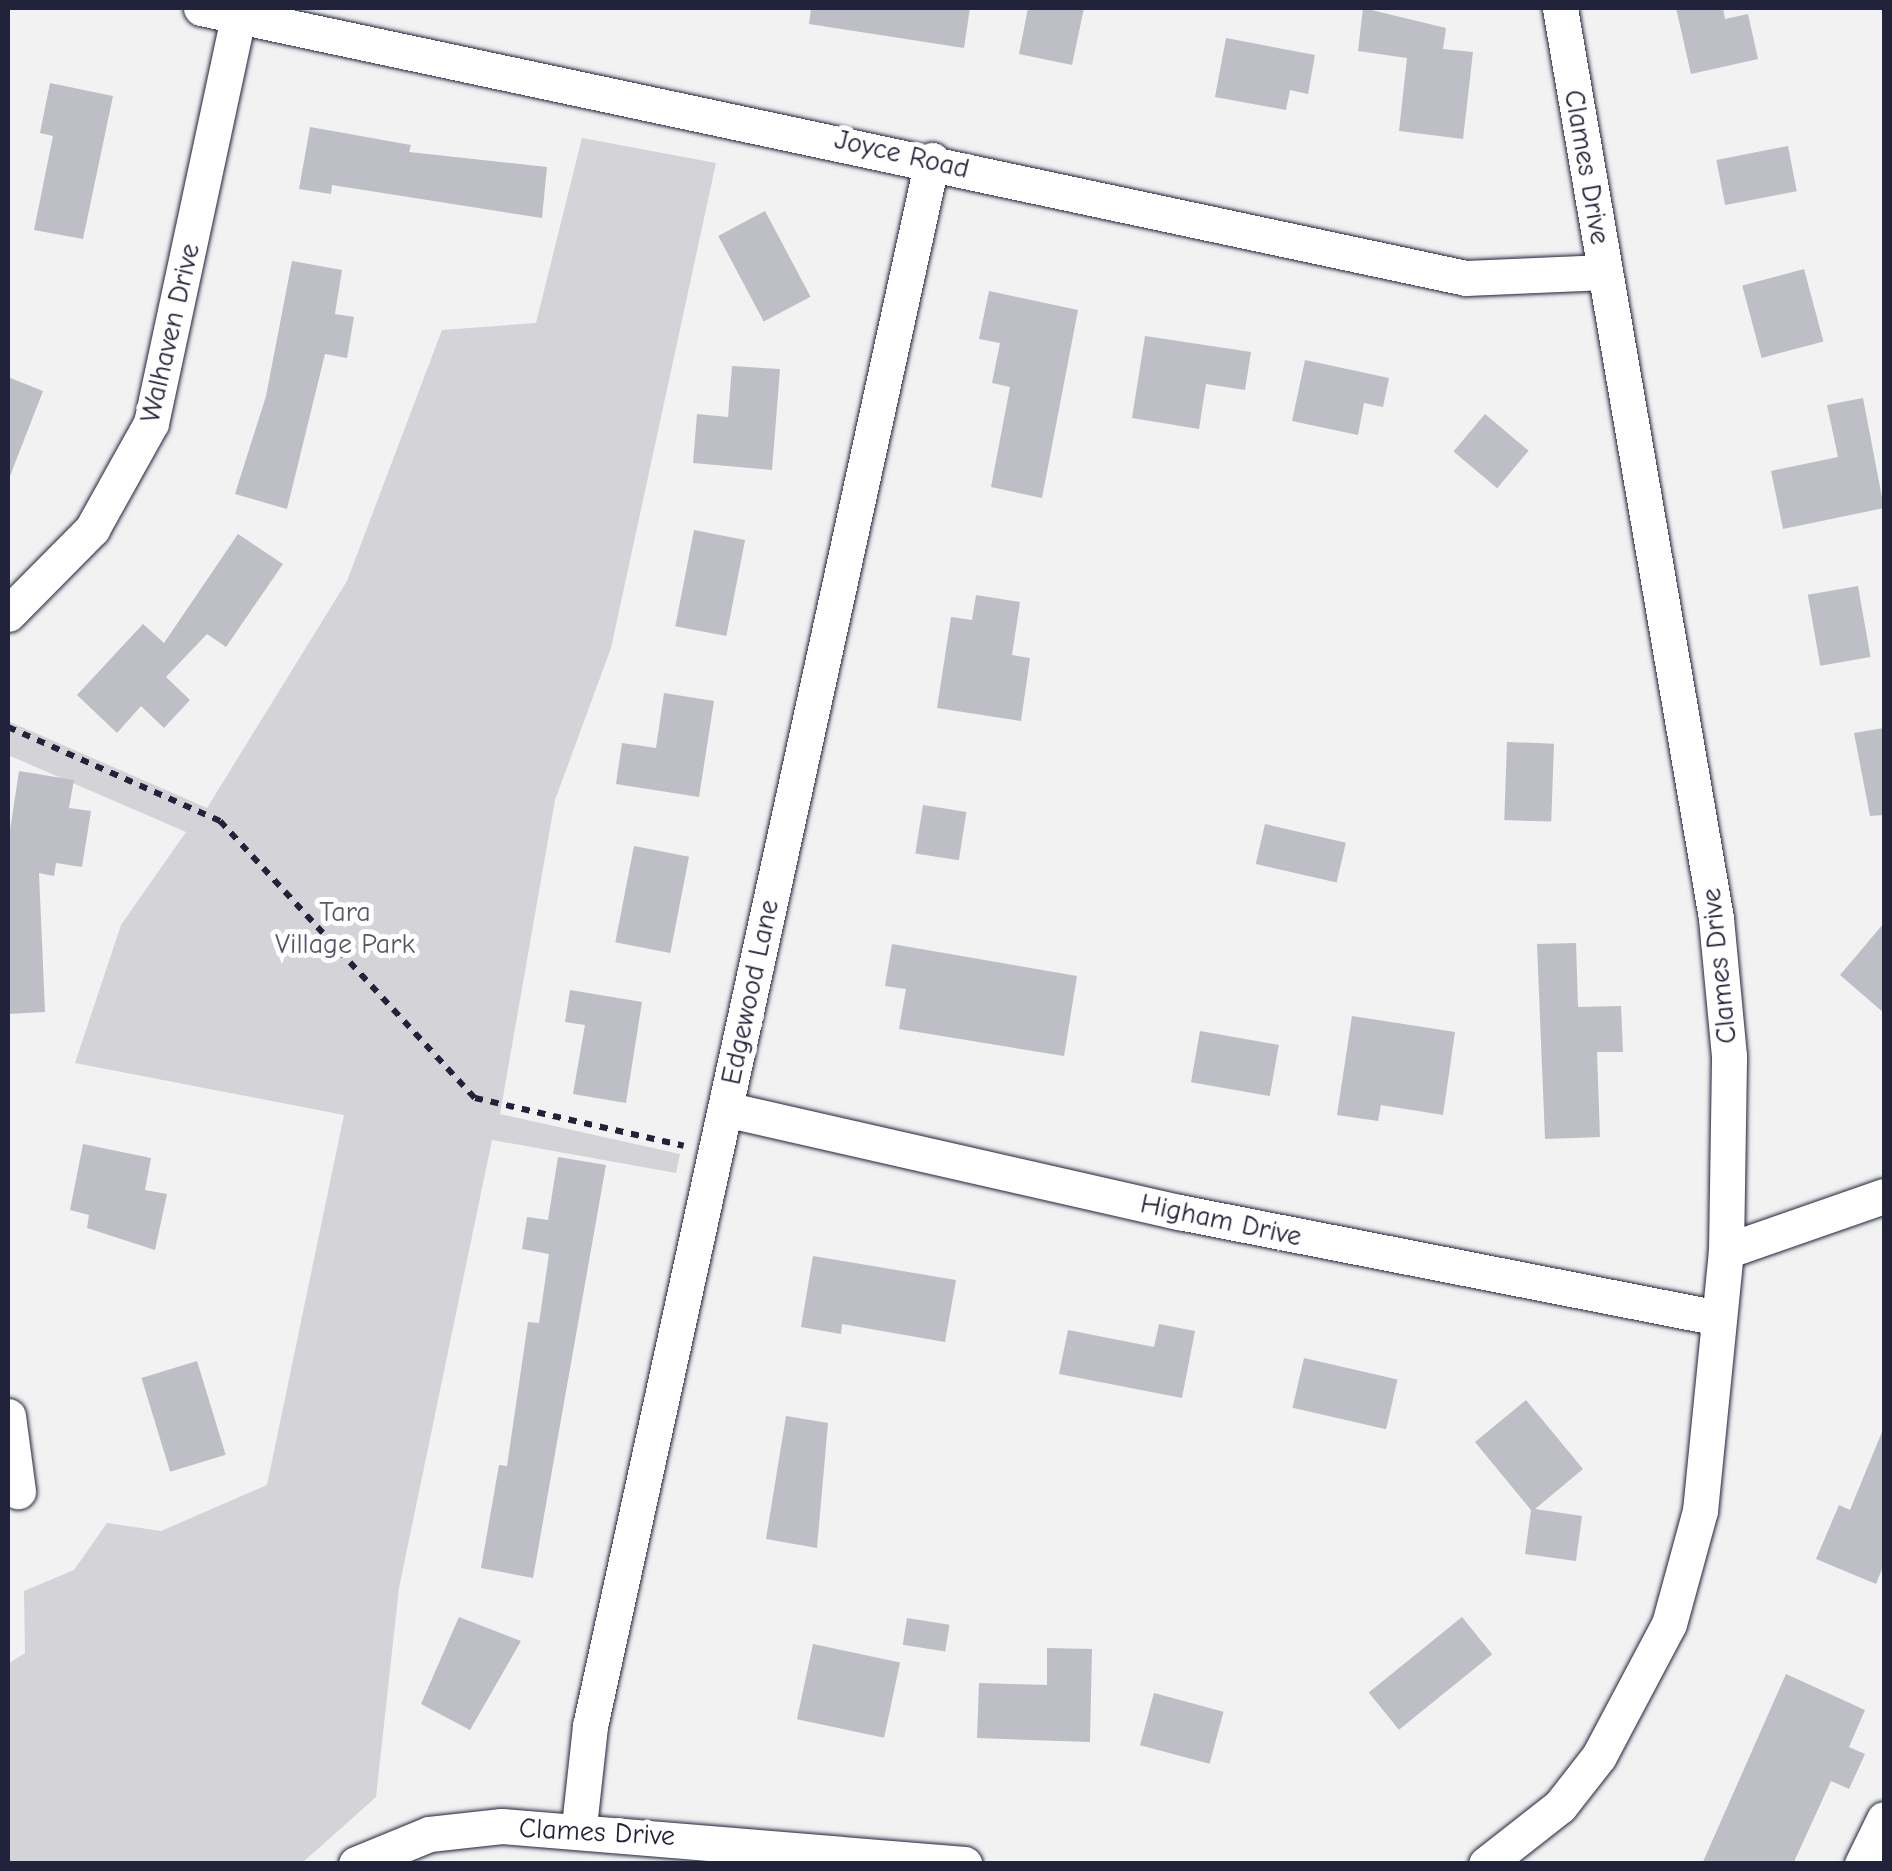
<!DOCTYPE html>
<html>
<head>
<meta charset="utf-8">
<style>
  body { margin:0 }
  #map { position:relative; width:1892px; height:1871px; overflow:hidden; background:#f2f2f3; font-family:"Comic Neue",sans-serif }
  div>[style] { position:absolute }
  .green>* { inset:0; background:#d3d3d8 }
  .building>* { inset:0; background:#bebec6; transform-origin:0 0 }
  .path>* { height:6px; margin-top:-3px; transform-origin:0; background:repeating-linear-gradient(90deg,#22223b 0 8px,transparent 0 16px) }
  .roads { filter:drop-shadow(0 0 2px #22223b) drop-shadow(0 0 2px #22223b) }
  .street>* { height:35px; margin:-17.5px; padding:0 17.5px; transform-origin:17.5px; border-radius:17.5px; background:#fff }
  span { translate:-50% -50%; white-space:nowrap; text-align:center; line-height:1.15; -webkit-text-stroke:10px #fff; paint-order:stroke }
  .street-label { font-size:28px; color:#22223b }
  .park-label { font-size:28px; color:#57576a }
  .frame { position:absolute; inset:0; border:10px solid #22223b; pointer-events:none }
</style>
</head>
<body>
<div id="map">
  <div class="green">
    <div style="clip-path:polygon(582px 138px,716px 163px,611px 648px,555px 800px,500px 1114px,680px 1154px,676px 1173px,492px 1140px,399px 1588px,376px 1797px,302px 1863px,8px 1863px,8px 1664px,25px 1653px,24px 1591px,74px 1570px,107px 1523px,161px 1531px,267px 1485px,344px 1115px,75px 1063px,121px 925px,186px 832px,8px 755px,8px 721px,207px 808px,347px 581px,442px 330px,536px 323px)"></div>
  </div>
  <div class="building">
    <div style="clip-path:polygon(811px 8px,970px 8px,964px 48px,809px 24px)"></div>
    <div style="clip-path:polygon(1028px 8px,1084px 8px,1072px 65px,1019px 54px)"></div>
    <div style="clip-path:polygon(1363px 8px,1446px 28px,1443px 49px,1473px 52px,1463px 139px,1399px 131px,1407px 58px,1358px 51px)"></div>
    <div style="clip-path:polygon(1676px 8px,1723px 8px,1725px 19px,1748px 14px,1758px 59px,1691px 74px)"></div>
    <div style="clip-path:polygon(1226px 38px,1315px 55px,1308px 94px,1290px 90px,1286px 110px,1215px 97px)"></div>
    <div style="clip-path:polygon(50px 83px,113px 96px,83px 239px,34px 230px,53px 136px,40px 133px)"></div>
    <div style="clip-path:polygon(310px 127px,411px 145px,409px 152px,547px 167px,542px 218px,332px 185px,331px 194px,299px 189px)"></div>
    <div style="left:1788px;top:146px;width:46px;height:73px;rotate:79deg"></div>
    <div style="left:765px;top:211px;width:97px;height:53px;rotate:62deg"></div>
    <div style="clip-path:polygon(292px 261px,342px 270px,335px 314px,354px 317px,347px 358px,325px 354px,287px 509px,235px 494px,266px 396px)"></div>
    <div style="left:1804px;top:269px;width:75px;height:64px;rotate:75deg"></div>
    <div style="clip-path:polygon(989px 291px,1078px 310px,1042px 498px,991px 487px,1010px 387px,992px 383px,1000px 343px,979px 339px)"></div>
    <div style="clip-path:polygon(1145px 336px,1251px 352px,1245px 390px,1206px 384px,1199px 429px,1132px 418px)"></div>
    <div style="clip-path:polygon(1305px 360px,1389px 378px,1383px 407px,1364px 403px,1358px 435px,1292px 421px)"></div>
    <div style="clip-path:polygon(732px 366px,780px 369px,772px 470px,693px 463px,697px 414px,728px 417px)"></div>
    <div style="clip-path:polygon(8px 377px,43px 391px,10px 476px,8px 476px)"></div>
    <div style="clip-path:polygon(1863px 398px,1884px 508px,1783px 529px,1771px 471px,1838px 457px,1827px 405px)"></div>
    <div style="left:1485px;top:414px;width:57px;height:49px;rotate:40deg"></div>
    <div style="left:694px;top:530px;width:52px;height:98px;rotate:11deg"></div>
    <div style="clip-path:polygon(238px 534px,283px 564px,226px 647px,207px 634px,166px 677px,190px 700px,164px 728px,141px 706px,117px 733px,77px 695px,143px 624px,164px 643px)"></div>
    <div style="left:1858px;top:586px;width:72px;height:51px;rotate:80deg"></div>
    <div style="clip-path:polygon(976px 595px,1020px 602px,1012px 655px,1030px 658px,1021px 721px,937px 708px,951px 617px,972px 620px)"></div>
    <div style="clip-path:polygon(664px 693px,714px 701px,699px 797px,616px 784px,622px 743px,656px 748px)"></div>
    <div style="clip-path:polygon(1884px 728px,1884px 815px,1870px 816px,1854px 733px)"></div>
    <div style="left:1507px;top:742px;width:47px;height:78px;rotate:2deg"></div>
    <div style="clip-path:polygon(19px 771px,74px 780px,69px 808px,91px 811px,82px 867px,56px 863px,54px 876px,39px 873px,45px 1012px,8px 1014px,8px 843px)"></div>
    <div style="left:923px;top:805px;width:44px;height:49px;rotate:9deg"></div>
    <div style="left:1265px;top:824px;width:83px;height:41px;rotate:13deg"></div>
    <div style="left:634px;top:846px;width:56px;height:98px;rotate:11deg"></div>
    <div style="clip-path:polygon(1884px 923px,1884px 1013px,1840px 975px)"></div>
    <div style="clip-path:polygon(1576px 943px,1578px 1007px,1621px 1006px,1623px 1052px,1597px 1052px,1600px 1137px,1545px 1139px,1537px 944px)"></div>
    <div style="clip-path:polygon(892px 944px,1077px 976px,1064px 1056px,899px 1029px,906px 989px,885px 986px)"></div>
    <div style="clip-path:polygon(570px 990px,642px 1002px,626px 1103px,573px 1094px,585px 1025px,565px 1022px)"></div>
    <div style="clip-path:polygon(1352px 1016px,1455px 1032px,1443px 1115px,1381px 1105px,1378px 1121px,1337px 1115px)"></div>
    <div style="left:1200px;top:1031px;width:80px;height:52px;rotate:10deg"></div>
    <div style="clip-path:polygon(83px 1144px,151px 1158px,145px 1190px,167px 1194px,155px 1250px,87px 1228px,89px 1215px,70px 1210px)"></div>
    <div style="clip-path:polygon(558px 1157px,606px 1165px,533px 1578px,481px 1568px,499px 1465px,507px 1466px,528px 1322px,539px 1323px,549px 1254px,522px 1249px,527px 1217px,548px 1220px)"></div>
    <div style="clip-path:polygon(813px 1256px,956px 1280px,945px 1342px,842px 1324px,841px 1334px,801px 1327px)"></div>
    <div style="clip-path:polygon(1159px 1324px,1195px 1331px,1182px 1398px,1059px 1374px,1068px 1330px,1154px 1347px)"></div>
    <div style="left:1304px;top:1358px;width:96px;height:51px;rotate:13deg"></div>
    <div style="left:197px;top:1361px;width:98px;height:58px;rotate:73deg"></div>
    <div style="clip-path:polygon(1526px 1400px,1583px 1469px,1535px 1509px,1582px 1516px,1576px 1561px,1525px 1554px,1531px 1510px,1475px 1442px)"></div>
    <div style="clip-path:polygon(786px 1416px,828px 1423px,817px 1548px,766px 1539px)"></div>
    <div style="clip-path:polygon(1884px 1427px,1884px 1564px,1876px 1584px,1816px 1559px,1839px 1505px,1850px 1510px)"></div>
    <div style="clip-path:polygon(459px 1617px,521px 1641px,470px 1730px,421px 1704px)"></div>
    <div style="left:1462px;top:1617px;width:48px;height:120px;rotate:51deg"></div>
    <div style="left:907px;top:1618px;width:43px;height:27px;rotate:9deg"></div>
    <div style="left:813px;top:1644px;width:89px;height:77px;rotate:12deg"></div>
    <div style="clip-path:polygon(1047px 1648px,1092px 1649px,1090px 1742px,977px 1738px,979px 1683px,1047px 1685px)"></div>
    <div style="clip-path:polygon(1786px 1674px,1865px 1710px,1849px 1747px,1865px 1754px,1849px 1789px,1831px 1781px,1793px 1864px,1702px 1864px)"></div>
    <div style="left:1154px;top:1693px;width:72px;height:54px;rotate:15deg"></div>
  </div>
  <div class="path">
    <div style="left:8px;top:727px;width:232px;rotate:23.9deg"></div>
    <div style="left:220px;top:821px;width:377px;rotate:47.4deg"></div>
    <div style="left:475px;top:1098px;width:214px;rotate:12.9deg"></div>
  </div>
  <div class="roads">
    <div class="street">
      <div style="left:201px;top:8px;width:1293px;rotate:12.05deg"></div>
      <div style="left:1466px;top:278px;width:139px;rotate:-2.5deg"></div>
      <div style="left:8px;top:614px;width:120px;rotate:-45.3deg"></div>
      <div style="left:92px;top:529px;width:121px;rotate:-60.9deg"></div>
      <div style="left:151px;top:423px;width:424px;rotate:-77.9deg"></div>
      <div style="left:725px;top:1109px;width:466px;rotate:12.8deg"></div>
      <div style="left:1179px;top:1212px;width:550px;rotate:11.11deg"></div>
      <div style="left:1726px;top:1251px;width:167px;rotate:-19.2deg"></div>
      <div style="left:8px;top:1416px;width:76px;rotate:82.4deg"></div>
      <div style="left:579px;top:1826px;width:101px;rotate:-83.7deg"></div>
      <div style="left:590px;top:1726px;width:1603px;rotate:-77.68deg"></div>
      <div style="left:356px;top:1864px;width:79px;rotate:-22.3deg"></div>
      <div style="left:429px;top:1834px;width:73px;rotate:-6.3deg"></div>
      <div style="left:502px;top:1826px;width:464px;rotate:4.7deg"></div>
      <div style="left:1486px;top:1864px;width:94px;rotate:-38.1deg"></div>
      <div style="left:1560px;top:1806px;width:63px;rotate:-52deg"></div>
      <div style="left:1599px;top:1756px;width:149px;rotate:-62.1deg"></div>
      <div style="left:1669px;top:1624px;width:117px;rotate:-74.7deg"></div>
      <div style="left:1700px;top:1511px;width:261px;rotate:-84.3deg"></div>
      <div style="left:1726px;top:1251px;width:195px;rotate:-89.1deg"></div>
      <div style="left:1729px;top:1056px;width:139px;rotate:-95.4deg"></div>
      <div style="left:1716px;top:918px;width:923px;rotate:-99.73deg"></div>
      <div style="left:1862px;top:1864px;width:50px;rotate:-63.9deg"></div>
    </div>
  </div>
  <div class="street-label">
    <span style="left:902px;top:154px;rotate:13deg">Joyce Road</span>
    <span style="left:1587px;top:167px;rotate:80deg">Clames Drive</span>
    <span style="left:170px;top:333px;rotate:-77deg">Walhaven Drive</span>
    <span style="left:1719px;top:966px;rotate:-96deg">Clames Drive</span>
    <span style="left:750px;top:992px;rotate:-78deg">Edgewood Lane</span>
    <span style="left:1221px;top:1220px;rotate:12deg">Higham Drive</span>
    <span style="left:597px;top:1832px;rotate:3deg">Clames Drive</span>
  </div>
  <div class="park-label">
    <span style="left:345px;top:928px">Tara<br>Village Park</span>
  </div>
  <div class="frame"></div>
</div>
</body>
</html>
